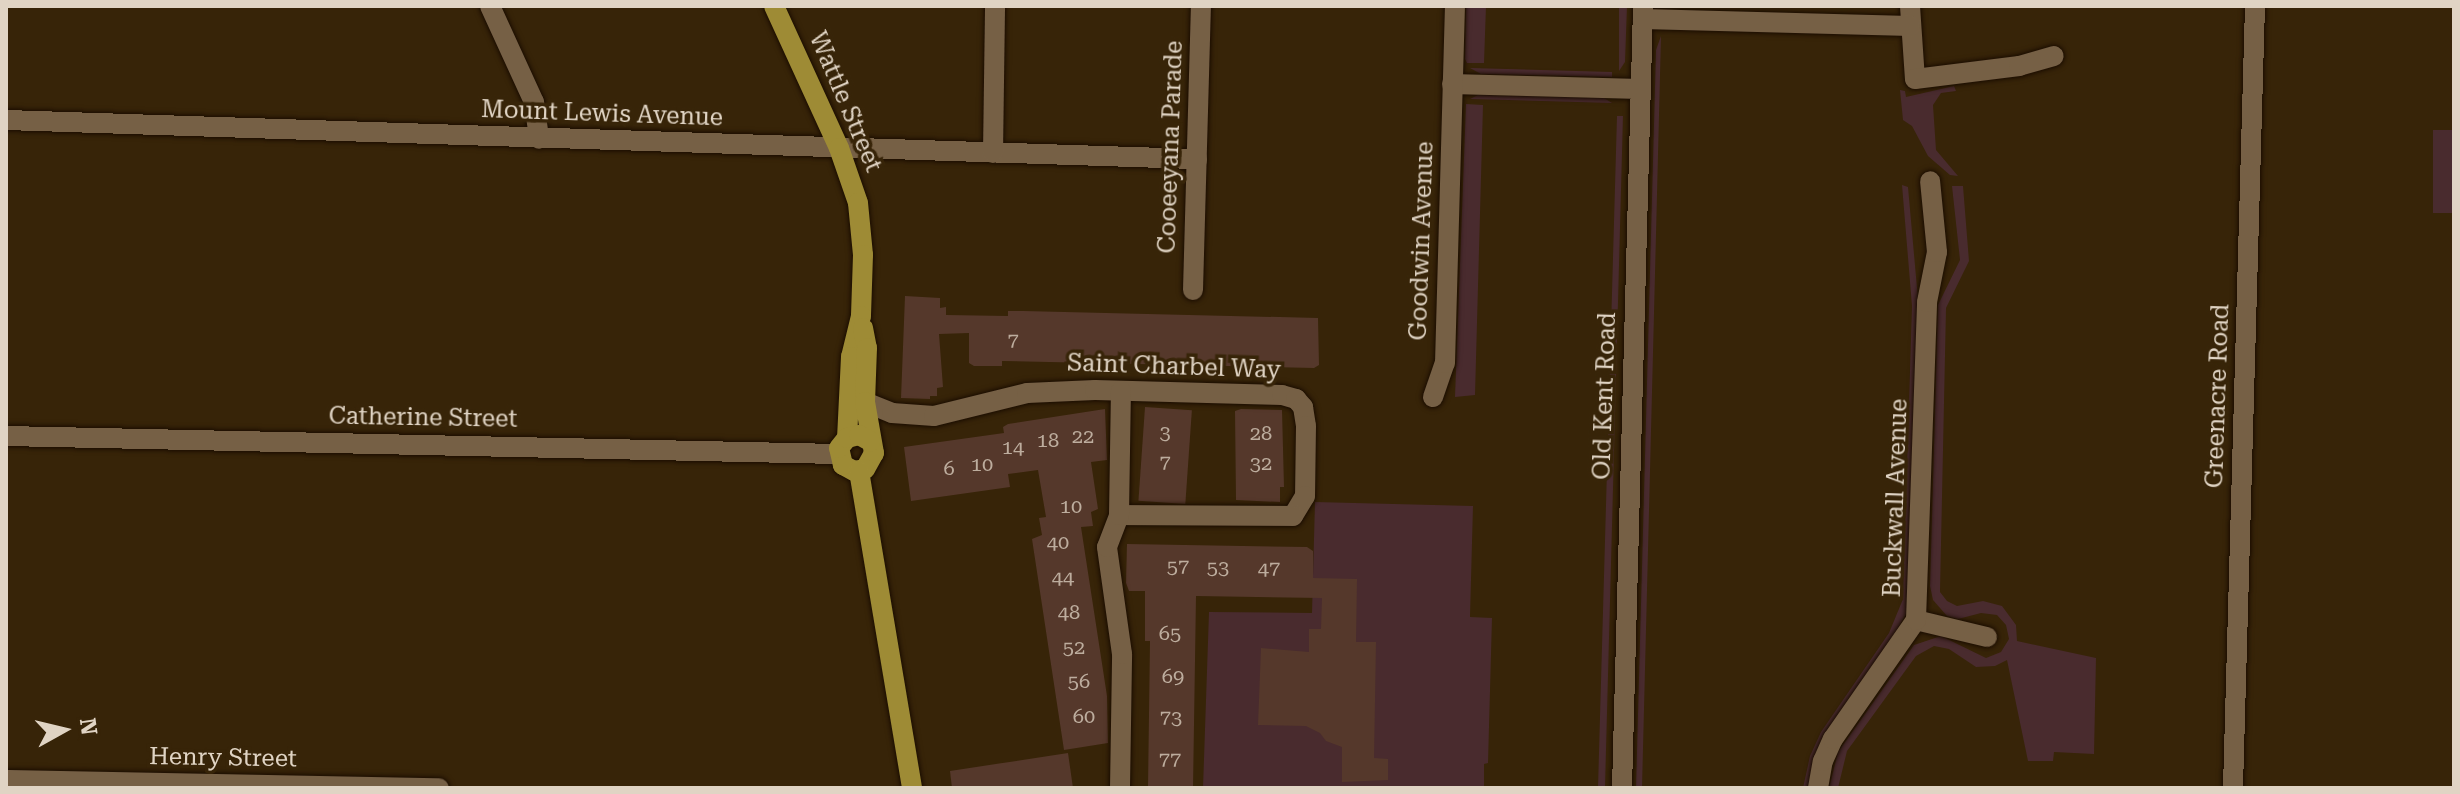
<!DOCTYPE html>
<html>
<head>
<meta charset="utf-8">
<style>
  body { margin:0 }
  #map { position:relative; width:2460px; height:794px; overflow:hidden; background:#372408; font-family:"Roboto Serif",serif }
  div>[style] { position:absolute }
  .green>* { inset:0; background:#492b2e; transform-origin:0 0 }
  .building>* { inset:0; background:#55382b; transform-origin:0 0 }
  .roads { filter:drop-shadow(0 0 2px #1b0d00) drop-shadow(0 0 2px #1b0d00) }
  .minor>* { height:20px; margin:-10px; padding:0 10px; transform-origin:10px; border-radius:10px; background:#766045 }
  .major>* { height:20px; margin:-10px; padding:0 10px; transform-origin:10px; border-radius:10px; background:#9e8b35 }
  span { translate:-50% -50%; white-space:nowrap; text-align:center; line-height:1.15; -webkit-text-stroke:7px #372408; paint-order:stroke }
  .number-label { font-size:20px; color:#bdad9e }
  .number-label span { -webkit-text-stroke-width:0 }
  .street-label { font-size:24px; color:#e0d4c4 }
  .frame { position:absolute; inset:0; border:8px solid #e0d4c4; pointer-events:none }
  .north { position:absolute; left:24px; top:690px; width:80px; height:80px; -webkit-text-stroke:6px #372408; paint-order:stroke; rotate:82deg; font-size:22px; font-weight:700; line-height:32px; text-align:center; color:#e0d4c4 }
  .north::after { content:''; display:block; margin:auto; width:28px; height:36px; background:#e0d4c4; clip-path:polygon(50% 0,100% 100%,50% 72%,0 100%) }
</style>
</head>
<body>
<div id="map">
  <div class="green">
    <div style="clip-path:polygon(1466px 6px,1486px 6px,1484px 63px,1467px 63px,1465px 59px)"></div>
    <div style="clip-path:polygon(1619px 6px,1627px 6px,1625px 62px,1619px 71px)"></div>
    <div style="clip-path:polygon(1661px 36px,1642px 788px,1636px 788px,1656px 50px)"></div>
    <div style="clip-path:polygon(1470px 68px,1612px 72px,1612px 77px,1481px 74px)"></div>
    <div style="clip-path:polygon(1954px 86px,1956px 91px,1941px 93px,1933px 105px,1936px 150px,1958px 176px,1950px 175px,1928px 156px,1912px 126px,1903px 120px,1900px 90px,1905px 91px,1906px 97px)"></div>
    <div style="clip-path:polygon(1478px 95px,1604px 98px,1612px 103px,1470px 99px)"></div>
    <div style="clip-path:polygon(1466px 104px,1483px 105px,1475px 395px,1455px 397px)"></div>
    <div style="clip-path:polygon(1617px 116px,1623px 116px,1605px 788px,1598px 788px)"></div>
    <div style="left:2433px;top:130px;width:21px;height:83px"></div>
    <div style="clip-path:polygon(1902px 185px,1908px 187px,1918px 299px,1907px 612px,1809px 788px,1803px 788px,1810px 756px,1821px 732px,1889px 633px,1903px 599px,1912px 306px)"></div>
    <div style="clip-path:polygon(1952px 186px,1963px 186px,1969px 261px,1946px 308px,1940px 592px,1947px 601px,1957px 606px,1983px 601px,2002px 606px,2016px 625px,2017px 641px,2096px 658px,2094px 754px,2054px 752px,2053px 761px,2028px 761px,2007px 660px,1995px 666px,1976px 667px,1949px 649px,1934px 646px,1916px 656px,1847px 751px,1838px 788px,1829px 788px,1838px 752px,1914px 645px,1941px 636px,1986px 658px,2001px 652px,2009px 639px,2006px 625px,1997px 615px,1981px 613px,1958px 619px,1947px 616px,1933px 600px,1930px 586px,1938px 305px,1960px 260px)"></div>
    <div style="clip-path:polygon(1315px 502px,1473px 506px,1470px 617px,1492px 618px,1488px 763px,1484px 764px,1484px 788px,1203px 788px,1209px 612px,1312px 613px)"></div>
  </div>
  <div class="building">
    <div style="clip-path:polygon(905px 296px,940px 298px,940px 308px,946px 307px,946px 315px,1008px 316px,1008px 311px,1023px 311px,1318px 318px,1319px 365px,1314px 368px,1002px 361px,1002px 366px,974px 366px,969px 363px,969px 333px,939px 334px,943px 387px,937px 388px,937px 396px,930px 396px,930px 399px,901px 398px)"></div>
    <div style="left:1145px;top:407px;width:47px;height:94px;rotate:4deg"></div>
    <div style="clip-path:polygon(1105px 409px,1107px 460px,1091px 462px,1098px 509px,1091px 512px,1093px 526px,1081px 527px,1107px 696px,1108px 743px,1064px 750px,1032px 539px,1042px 535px,1039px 518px,1046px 517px,1038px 470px,1008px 474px,1010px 487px,911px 501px,904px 447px,1004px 433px,1003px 427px,1008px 424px)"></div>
    <div style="clip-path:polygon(1241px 409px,1282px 410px,1284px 487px,1280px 487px,1280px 502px,1236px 500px,1235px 411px)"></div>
    <div style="clip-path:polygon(1127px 544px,1307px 547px,1313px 551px,1313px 578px,1357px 579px,1356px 642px,1376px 642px,1374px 758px,1388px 759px,1388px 780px,1342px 782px,1342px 747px,1326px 741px,1320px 733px,1306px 726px,1258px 725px,1261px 648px,1309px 652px,1309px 629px,1321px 629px,1322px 598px,1196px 596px,1193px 788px,1148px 788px,1150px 641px,1145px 641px,1145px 591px,1129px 591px,1126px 583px)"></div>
    <div style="clip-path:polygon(1068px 753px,1073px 788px,952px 788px,950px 771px)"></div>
  </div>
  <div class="roads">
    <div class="minor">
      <div style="left:490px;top:6px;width:106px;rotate:65.4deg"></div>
      <div style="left:534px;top:102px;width:37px;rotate:82deg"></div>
      <div style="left:1910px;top:6px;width:73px;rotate:86.1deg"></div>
      <div style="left:1915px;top:79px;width:105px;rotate:-7.1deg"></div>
      <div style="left:2019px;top:66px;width:36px;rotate:-16deg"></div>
      <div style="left:1643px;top:19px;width:267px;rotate:1.5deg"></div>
      <div style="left:1452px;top:84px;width:188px;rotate:1.5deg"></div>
      <div style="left:6px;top:120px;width:1192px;rotate:1.88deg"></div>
      <div style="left:993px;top:153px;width:147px;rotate:-89.2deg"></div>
      <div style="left:1193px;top:290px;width:284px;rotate:-88.4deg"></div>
      <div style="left:1433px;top:397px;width:36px;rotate:-71deg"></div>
      <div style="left:1445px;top:363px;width:357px;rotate:-88.4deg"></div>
      <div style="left:865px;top:402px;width:29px;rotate:22deg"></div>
      <div style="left:892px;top:413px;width:42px;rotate:4.1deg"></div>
      <div style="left:934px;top:416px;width:96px;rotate:-13.9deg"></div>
      <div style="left:1027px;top:393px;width:68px;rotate:-2.5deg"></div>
      <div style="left:1095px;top:390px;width:187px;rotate:1.5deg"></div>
      <div style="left:1282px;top:395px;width:15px;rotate:16deg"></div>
      <div style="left:1296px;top:399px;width:11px;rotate:49deg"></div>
      <div style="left:1303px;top:407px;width:19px;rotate:81deg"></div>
      <div style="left:1306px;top:426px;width:70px;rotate:90.8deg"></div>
      <div style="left:1305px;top:496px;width:23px;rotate:121deg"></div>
      <div style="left:1293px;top:516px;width:174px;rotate:-179.7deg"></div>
      <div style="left:6px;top:436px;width:833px;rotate:1.24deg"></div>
      <div style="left:1916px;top:620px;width:73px;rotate:13.5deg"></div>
      <div style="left:6px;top:780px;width:433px;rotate:1.1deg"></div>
      <div style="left:1120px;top:788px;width:134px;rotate:-89.1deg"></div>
      <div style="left:1122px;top:654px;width:108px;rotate:-98deg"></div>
      <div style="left:1107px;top:547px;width:34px;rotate:-69deg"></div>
      <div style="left:1119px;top:515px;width:124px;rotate:-89.1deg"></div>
      <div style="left:1622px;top:788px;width:782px;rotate:-88.46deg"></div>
      <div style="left:1818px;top:788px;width:27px;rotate:-80deg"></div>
      <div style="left:1823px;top:761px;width:24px;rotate:-66deg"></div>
      <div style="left:1833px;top:739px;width:145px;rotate:-55.1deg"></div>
      <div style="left:1916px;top:620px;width:318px;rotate:-88deg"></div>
      <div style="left:1927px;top:302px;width:51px;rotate:-78.7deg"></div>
      <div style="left:1937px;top:252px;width:71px;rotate:-95.6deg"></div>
      <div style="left:2233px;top:788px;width:782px;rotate:-88.39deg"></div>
    </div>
    <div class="major">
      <div style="left:774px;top:6px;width:156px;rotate:65.4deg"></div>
      <div style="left:839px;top:148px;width:58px;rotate:70.9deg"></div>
      <div style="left:858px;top:203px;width:52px;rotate:84.5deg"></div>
      <div style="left:863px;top:255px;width:61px;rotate:91.9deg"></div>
      <div style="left:861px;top:316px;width:42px;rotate:103.7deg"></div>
      <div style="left:851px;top:357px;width:81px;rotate:92.8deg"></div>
      <div style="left:863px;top:328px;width:20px;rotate:79deg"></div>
      <div style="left:867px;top:348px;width:54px;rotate:92.1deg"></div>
      <div style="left:865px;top:402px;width:52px;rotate:80deg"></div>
      <div style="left:874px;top:453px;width:18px;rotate:119deg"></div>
      <div style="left:865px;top:469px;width:11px;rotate:170deg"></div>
      <div style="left:854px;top:471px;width:13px;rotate:-151deg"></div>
      <div style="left:843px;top:465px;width:17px;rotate:-103deg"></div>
      <div style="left:839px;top:448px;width:13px;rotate:-51deg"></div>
      <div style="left:847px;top:438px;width:12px;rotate:-14deg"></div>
      <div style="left:859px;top:435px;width:13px;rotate:29deg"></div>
      <div style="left:859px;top:471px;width:321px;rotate:80.5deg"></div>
    </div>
  </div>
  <div class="number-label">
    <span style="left:1013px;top:340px">7</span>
    <span style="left:1165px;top:432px">3</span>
    <span style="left:1261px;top:433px">28</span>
    <span style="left:1083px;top:436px">22</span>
    <span style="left:1048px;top:440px">18</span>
    <span style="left:1013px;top:447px">14</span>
    <span style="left:1165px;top:462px">7</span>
    <span style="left:1261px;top:463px">32</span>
    <span style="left:982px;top:464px">10</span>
    <span style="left:949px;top:468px">6</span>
    <span style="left:1071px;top:506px">10</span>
    <span style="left:1058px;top:542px">40</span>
    <span style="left:1178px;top:566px">57</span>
    <span style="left:1218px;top:567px">53</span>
    <span style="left:1269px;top:568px">47</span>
    <span style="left:1063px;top:577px">44</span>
    <span style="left:1069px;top:612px">48</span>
    <span style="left:1170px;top:633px">65</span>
    <span style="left:1074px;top:647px">52</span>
    <span style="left:1173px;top:676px">69</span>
    <span style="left:1079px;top:681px">56</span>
    <span style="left:1084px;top:716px">60</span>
    <span style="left:1171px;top:717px">73</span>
    <span style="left:1170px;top:759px">77</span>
  </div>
  <div class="street-label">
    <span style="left:845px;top:102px;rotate:67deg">Wattle Street</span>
    <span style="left:602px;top:114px;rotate:2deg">Mount Lewis Avenue</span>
    <span style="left:1171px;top:147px;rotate:-88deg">Cooeeyana Parade</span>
    <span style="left:1422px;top:241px;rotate:-88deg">Goodwin Avenue</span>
    <span style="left:1174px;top:367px;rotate:2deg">Saint Charbel Way</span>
    <span style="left:1605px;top:396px;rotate:-88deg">Old Kent Road</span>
    <span style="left:2218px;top:396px;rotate:-88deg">Greenacre Road</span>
    <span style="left:423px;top:418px;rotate:1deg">Catherine Street</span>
    <span style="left:1896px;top:498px;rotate:-88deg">Buckwall Avenue</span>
    <span style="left:223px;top:758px;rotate:1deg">Henry Street</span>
  </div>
  <div class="frame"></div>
  <div class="north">N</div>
</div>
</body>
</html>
